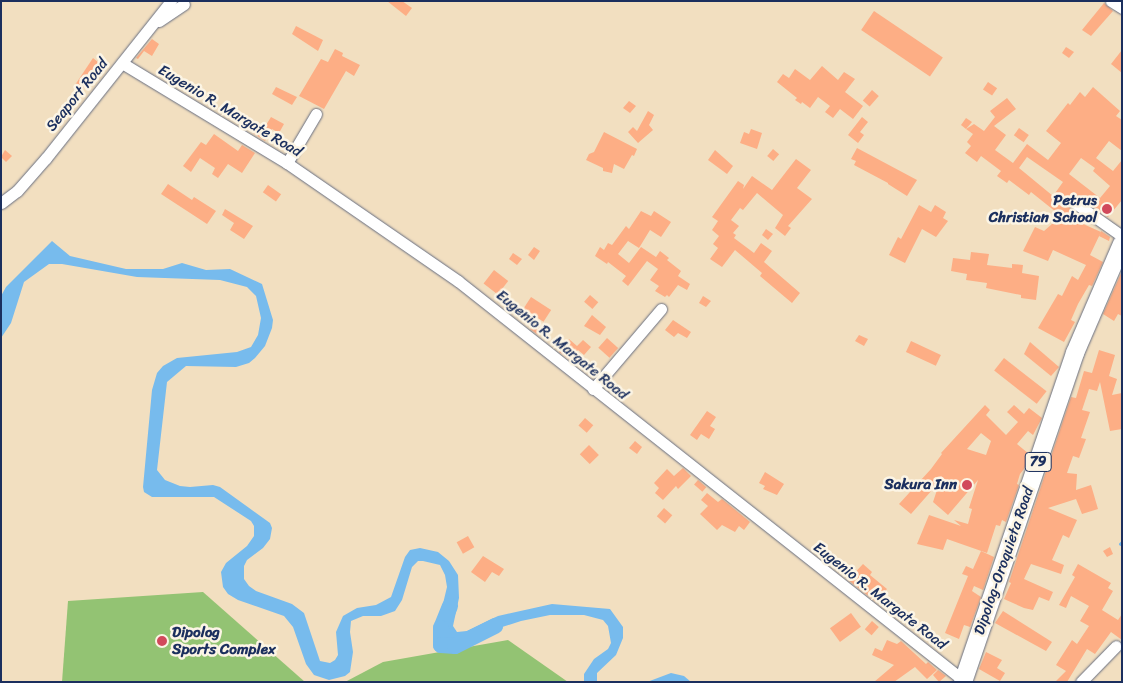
<!DOCTYPE html>
<html>
<head>
<meta charset="utf-8">
<style>
  body { margin:0 }
  #map { position:relative; width:1123px; height:683px; overflow:hidden; background:#f2dfc0; font-family:Sriracha,sans-serif }
  div>[style] { position:absolute }
  .green>* { inset:0; background:#93c373 }
  .water>* { inset:0; background:#77bbed }
  .stream>* { height:2.5px; margin:-1.25px; padding:0 1.25px; transform-origin:1.25px; border-radius:1.25px; background:#77bbed }
  .river>* { height:16px; margin:-8px; padding:0 8px; transform-origin:8px; border-radius:8px; background:#77bbed }
  .building>* { inset:0; background:#fdae85; transform-origin:0 0 }
  .roads { filter:drop-shadow(0 0 1px #666d80) drop-shadow(0 0 1px #666d80) }
  .minor>* { height:11px; margin:-5.5px; padding:0 5.5px; transform-origin:5.5px; border-radius:5.5px; background:#fff }
  .primary>* { height:18px; margin:-9px; padding:0 9px; transform-origin:9px; border-radius:9px; background:#fff }
  .dots>* { width:14px; height:14px; translate:-50% -50%; box-sizing:border-box; border:2px solid #fcf5e5; border-radius:50% }
  span { translate:-50% -50%; white-space:nowrap; text-align:center; line-height:1.15; -webkit-text-stroke:5px #fcf5e5; paint-order:stroke }
  .shield-label span { padding:1px 4px; background:#fcf5e5; border:1px solid; border-radius:4px; -webkit-text-stroke-width:0 }
  .shield-label { font-size:14px; color:#1b2f5e; font-weight:700 }
  .street-label { font-size:15px; color:#1b2f5e }
  .poi-label { font-size:15px; color:#1b2f5e; font-weight:700 }
  .right { translate:-100% -50%; text-align:right }
  .left { translate:0 -50%; text-align:left }
  .frame { position:absolute; inset:0; border:2px solid #1b2f5e; pointer-events:none }
</style>
</head>
<body>
<div id="map">
  <div class="green">
    <div style="clip-path:polygon(203px 592px,305px 682px,62px 682px,68px 601px)"></div>
    <div style="clip-path:polygon(508px 640px,568px 682px,345px 682px,383px 662px)"></div>
  </div>
  <div class="water">
    <div style="clip-path:polygon(52px 241px,70px 256px,126px 269px,163px 269px,182px 263px,206px 270px,230px 269px,262px 284px,273px 320px,272px 328px,265px 346px,255px 358px,249px 363px,236px 367px,186px 366px,167px 382px,157px 470px,165px 480px,180px 486px,190px 487px,213px 485px,220px 487px,270px 523px,272px 528px,270px 539px,263px 548px,247px 560px,244px 566px,244px 579px,249px 586px,256px 591px,292px 604px,304px 613px,320px 661px,330px 663px,335px 660px,338px 655px,336px 632px,343px 616px,357px 608px,376px 605px,391px 597px,405px 557px,410px 550px,420px 548px,438px 552px,449px 561px,458px 575px,459px 598px,453px 626px,457px 632px,467px 631px,498px 616px,552px 604px,610px 609px,623px 627px,623px 638px,616px 655px,597px 673px,597px 682px,584px 682px,584px 674px,594px 659px,608px 649px,611px 643px,608px 626px,603px 620px,584px 615px,550px 615px,521px 621px,458px 641px,448px 639px,444px 632px,440px 616px,447px 587px,445px 575px,440px 565px,423px 561px,418px 561px,412px 567px,402px 600px,395px 611px,381px 616px,363px 616px,351px 621px,350px 632px,353px 652px,350px 672px,345px 676px,329px 680px,314px 675px,306px 664px,293px 627px,284px 616px,238px 600px,228px 594px,223px 587px,221px 572px,226px 563px,247px 546px,254px 536px,254px 526px,251px 521px,214px 497px,152px 497px,144px 492px,143px 487px,152px 390px,157px 373px,163px 366px,177px 358px,237px 352px,251px 347px,258px 335px,261px 318px,256px 296px,247px 287px,220px 280px,137px 277px,62px 264px,49px 264px,24px 282px,11px 323px,1px 338px,1px 296px,6px 287px)"></div>
    <div style="clip-path:polygon(671px 673px,684px 676px,691px 682px,647px 682px)"></div>
  </div>
  <div class="stream">
    <div style="left:1120px;top:544px;width:3px;rotate:-45deg"></div>
  </div>
  <div class="river">
    <div style="left:450px;top:606px;width:24px;rotate:112deg"></div>
    <div style="left:441px;top:628px;width:17px;rotate:90deg"></div>
    <div style="left:441px;top:645px;width:14px;rotate:4deg"></div>
    <div style="left:455px;top:646px;width:45px;rotate:-26.6deg"></div>
  </div>
  <div class="building">
    <div style="clip-path:polygon(387px 1px,402px 1px,412px 8px,406px 16px)"></div>
    <div style="clip-path:polygon(1104px 3px,1113px 11px,1091px 36px,1082px 30px)"></div>
    <div style="left:874px;top:11px;width:83px;height:23px;rotate:34deg"></div>
    <div style="clip-path:polygon(296px 26px,323px 40px,318px 51px,292px 34px)"></div>
    <div style="clip-path:polygon(152px 39px,159px 44px,152px 56px,144px 51px,138px 59px,136px 58px)"></div>
    <div style="clip-path:polygon(1066px 47px,1074px 52px,1069px 58px,1062px 53px)"></div>
    <div style="clip-path:polygon(335px 49px,343px 53px,342px 56px,360px 65px,354px 76px,346px 71px,324px 109px,299px 96px,321px 59px,328px 62px)"></div>
    <div style="clip-path:polygon(1122px 50px,1122px 73px,1111px 64px)"></div>
    <div style="clip-path:polygon(93px 58px,103px 66px,82px 90px,75px 85px)"></div>
    <div style="clip-path:polygon(822px 66px,838px 80px,844px 72px,855px 79px,845px 92px,863px 106px,853px 119px,840px 109px,833px 118px,825px 112px,830px 106px,818px 97px,810px 108px,802px 102px,801px 104px,795px 100px,797px 98px,777px 82px,783px 74px,789px 78px,795px 69px,810px 80px)"></div>
    <div style="left:988px;top:82px;width:11px;height:9px;rotate:34deg"></div>
    <div style="clip-path:polygon(276px 87px,297px 97px,292px 105px,272px 94px)"></div>
    <div style="clip-path:polygon(evenodd,1093px 87px,1120px 111px,1116px 116px,1122px 120px,1122px 151px,1109px 141px,1096px 158px,1113px 171px,1122px 160px,1122px 200px,1108px 217px,1079px 197px,1072px 196px,1069px 199px,1068px 207px,1084px 218px,1081px 223px,1101px 232px,1090px 255px,1103px 262px,1092px 286px,1089px 285px,1078px 304px,1071px 320px,1075px 322px,1064px 342px,1038px 328px,1058px 294px,1062px 296px,1072px 276px,1078px 280px,1086px 265px,1053px 250px,1048px 261px,1023px 251px,1035px 227px,1044px 231px,1061px 216px,1031px 192px,1029px 195px,1009px 180px,1007px 183px,997px 176px,1001px 171px,981px 156px,977px 162px,965px 153px,971px 146px,967px 142px,973px 134px,966px 129px,974px 124px,984px 131px,995px 117px,990px 111px,1007px 98px,1016px 109px,994px 126px,1006px 135px,995px 150px,1013px 163px,1027px 144px,1048px 160px,1061px 143px,1046px 131px,1068px 103px,1070px 105px,1080px 92px,1085px 97px,1093px 87px,1027px 157px,1063px 182px,1053px 196px,1019px 168px,1027px 157px,1093px 87px,1081px 158px,1095px 168px,1093px 171px,1110px 186px,1100px 198px,1069px 174px,1081px 158px)"></div>
    <div style="left:872px;top:90px;width:9px;height:14px;rotate:41deg"></div>
    <div style="clip-path:polygon(629px 101px,636px 106px,630px 113px,623px 108px)"></div>
    <div style="clip-path:polygon(648px 111px,654px 115px,649px 125px,653px 130px,638px 143px,628px 132px,633px 127px,637px 131px)"></div>
    <div style="clip-path:polygon(271px 117px,284px 124px,279px 133px,272px 129px,265px 141px,253px 133px,257px 126px,263px 130px)"></div>
    <div style="clip-path:polygon(862px 117px,868px 122px,860px 132px,864px 135px,858px 143px,848px 135px)"></div>
    <div style="clip-path:polygon(966px 118px,972px 122px,966px 129px,961px 125px)"></div>
    <div style="left:1019px;top:128px;width:12px;height:9px;rotate:35deg"></div>
    <div style="clip-path:polygon(751px 129px,762px 133px,757px 149px,740px 143px,744px 132px,749px 134px)"></div>
    <div style="clip-path:polygon(604px 132px,637px 149px,634px 156px,632px 155px,624px 169px,614px 164px,612px 173px,603px 171px,603px 168px,586px 160px,589px 154px,594px 152px)"></div>
    <div style="clip-path:polygon(214px 134px,238px 151px,242px 145px,255px 153px,242px 173px,228px 164px,218px 178px,212px 174px,215px 168px,200px 158px,191px 172px,183px 166px,201px 142px,206px 145px)"></div>
    <div style="clip-path:polygon(857px 148px,917px 180px,907px 196px,888px 184px,888px 183px,854px 165px,856px 161px,851px 159px)"></div>
    <div style="left:773px;top:149px;width:8px;height:9px;rotate:40deg"></div>
    <div style="clip-path:polygon(5px 150px,12px 156px,6px 162px,1px 157px)"></div>
    <div style="clip-path:polygon(715px 150px,733px 166px,727px 174px,708px 160px)"></div>
    <div style="clip-path:polygon(796px 159px,811px 170px,797px 188px,812px 199px,788px 226px,791px 228px,785px 236px,775px 228px,783px 215px,757px 193px,743px 210px,740px 208px,731px 220px,739px 226px,733px 233px,736px 235px,734px 238px,754px 253px,761px 243px,772px 251px,764px 262px,800px 293px,792px 303px,760px 276px,762px 273px,735px 250px,722px 267px,710px 259px,718px 248px,713px 244px,719px 236px,712px 230px,718px 221px,712px 217px,738px 181px,744px 185px,743px 189px,752px 176px,772px 190px)"></div>
    <div style="clip-path:polygon(168px 184px,192px 200px,194px 197px,216px 211px,207px 224px,161px 194px)"></div>
    <div style="left:268px;top:185px;width:16px;height:9px;rotate:35deg"></div>
    <div style="clip-path:polygon(919px 205px,931px 212px,935px 205px,946px 212px,943px 218px,948px 221px,936px 237px,922px 229px,905px 263px,889px 255px,898px 237px,901px 239px)"></div>
    <div style="clip-path:polygon(225px 209px,253px 226px,244px 239px,230px 230px,234px 223px,222px 215px)"></div>
    <div style="clip-path:polygon(641px 211px,651px 216px,654px 211px,671px 222px,661px 237px,650px 230px,639px 248px,628px 241px,618px 254px,629px 263px,641px 247px,656px 257px,660px 251px,669px 258px,667px 260px,681px 271px,678px 276px,690px 284px,687px 290px,678px 285px,669px 297px,667px 295px,665px 297px,655px 291px,659px 286px,650px 280px,658px 269px,647px 261px,628px 286px,622px 281px,626px 276px,608px 262px,607px 264px,595px 256px,600px 247px,604px 250px,608px 243px,612px 245px,626px 226px,629px 229px)"></div>
    <div style="clip-path:polygon(766px 229px,773px 234px,768px 240px,762px 235px)"></div>
    <div style="clip-path:polygon(1101px 231px,1110px 237px,1109px 241px,1099px 236px)"></div>
    <div style="clip-path:polygon(534px 247px,540px 251px,534px 260px,528px 255px)"></div>
    <div style="clip-path:polygon(971px 252px,989px 254px,987px 265px,1012px 268px,1012px 264px,1023px 265px,1022px 273px,1039px 276px,1036px 300px,1021px 298px,1021px 295px,986px 288px,987px 283px,966px 280px,967px 274px,951px 271px,953px 258px,970px 260px)"></div>
    <div style="clip-path:polygon(513px 253px,522px 259px,517px 265px,509px 259px)"></div>
    <div style="left:494px;top:270px;width:18px;height:17px;rotate:38deg"></div>
    <div style="clip-path:polygon(1122px 271px,1122px 316px,1118px 314px,1114px 321px,1103px 314px)"></div>
    <div style="left:590px;top:295px;width:11px;height:9px;rotate:41deg"></div>
    <div style="clip-path:polygon(703px 296px,711px 301px,706px 307px,699px 303px)"></div>
    <div style="left:531px;top:297px;width:24px;height:14px;rotate:33deg"></div>
    <div style="clip-path:polygon(592px 315px,606px 327px,600px 335px,584px 326px)"></div>
    <div style="clip-path:polygon(673px 320px,691px 332px,687px 338px,678px 333px,674px 337px,665px 330px)"></div>
    <div style="clip-path:polygon(534px 323px,542px 328px,538px 335px,530px 329px)"></div>
    <div style="clip-path:polygon(859px 335px,868px 339px,864px 346px,855px 341px)"></div>
    <div style="left:607px;top:338px;width:15px;height:13px;rotate:42deg"></div>
    <div style="clip-path:polygon(569px 339px,577px 346px,583px 340px,591px 347px,584px 355px,578px 350px,570px 360px,559px 352px)"></div>
    <div style="left:911px;top:341px;width:33px;height:12px;rotate:25deg"></div>
    <div style="clip-path:polygon(1030px 342px,1059px 367px,1051px 376px,1024px 354px)"></div>
    <div style="clip-path:polygon(1099px 350px,1115px 355px,1109px 376px,1117px 379px,1112px 395px,1122px 393px,1122px 429px,1110px 431px,1100px 382px,1097px 391px,1089px 389px,1082px 410px,1090px 412px,1081px 438px,1086px 439px,1079px 458px,1073px 456px,1067px 473px,1077px 474px,1076px 490px,1091px 485px,1098px 509px,1082px 514px,1076px 499px,1048px 508px,1077px 520px,1069px 538px,1063px 535px,1052px 560px,1064px 565px,1061px 574px,1031px 564px,1024px 579px,1053px 592px,1049px 601px,1039px 597px,1033px 610px,1024px 608px,1004px 599px,1011px 583px,1009px 582px,1071px 397px,1076px 398px,1084px 371px,1092px 373px)"></div>
    <div style="left:1004px;top:358px;width:54px;height:16px;rotate:38deg"></div>
    <div style="clip-path:polygon(evenodd,985px 405px,990px 410px,986px 415px,1006px 435px,1018px 422px,1007px 412px,1014px 405px,1024px 414px,1029px 408px,1042px 418px,1033px 435px,1028px 431px,1017px 444px,1029px 454px,1024px 469px,1020px 474px,1017px 484px,1019px 485px,1006px 522px,1002px 520px,1000px 526px,996px 525px,987px 553px,947px 539px,943px 550px,917px 544px,929px 515px,961px 526px,954px 520px,968px 524px,972px 509px,969px 508px,978px 480px,948px 515px,933px 502px,940px 481px,911px 514px,899px 504px,931px 469px,942px 454px,941px 453px,985px 405px,981px 433px,991px 441px,986px 455px,967px 449px,981px 433px)"></div>
    <div style="clip-path:polygon(707px 411px,716px 417px,710px 426px,715px 429px,709px 439px,701px 434px,697px 440px,690px 435px)"></div>
    <div style="left:585px;top:418px;width:11px;height:10px;rotate:41deg"></div>
    <div style="clip-path:polygon(635px 441px,642px 447px,637px 454px,629px 448px)"></div>
    <div style="left:589px;top:445px;width:14px;height:13px;rotate:45deg"></div>
    <div style="clip-path:polygon(683px 468px,691px 476px,678px 489px,676px 486px,663px 500px,655px 493px,659px 488px,654px 483px,667px 469px,674px 476px)"></div>
    <div style="clip-path:polygon(765px 472px,784px 484px,777px 495px,763px 489px,765px 486px,759px 483px)"></div>
    <div style="left:698px;top:480px;width:11px;height:6px;rotate:41deg"></div>
    <div style="clip-path:polygon(707px 493px,718px 502px,722px 499px,750px 522px,744px 530px,739px 526px,735px 532px,722px 525px,717px 530px,700px 514px,708px 506px,701px 500px)"></div>
    <div style="left:664px;top:508px;width:11px;height:11px;rotate:41deg"></div>
    <div style="left:468px;top:536px;width:13px;height:13px;rotate:61deg"></div>
    <div style="clip-path:polygon(1110px 547px,1113px 554px,1107px 557px,1103px 551px)"></div>
    <div style="clip-path:polygon(981px 551px,994px 557px,983px 590px,974px 586px,972px 591px,981px 597px,970px 627px,964px 625px,959px 639px,945px 633px,968px 576px,962px 574px,966px 566px,973px 569px)"></div>
    <div style="clip-path:polygon(483px 556px,504px 569px,499px 576px,492px 572px,485px 582px,471px 572px)"></div>
    <div style="clip-path:polygon(863px 564px,872px 572px,870px 575px,887px 589px,876px 602px,848px 580px)"></div>
    <div style="clip-path:polygon(1078px 564px,1111px 583px,1108px 588px,1113px 591px,1102px 610px,1118px 620px,1122px 614px,1122px 640px,1111px 632px,1095px 654px,1087px 649px,1067px 682px,1055px 682px,1066px 671px,1056px 665px,1072px 640px,1077px 644px,1089px 626px,1080px 621px,1089px 606px,1071px 596px,1066px 608px,1059px 605px,1075px 577px,1072px 575px)"></div>
    <div style="clip-path:polygon(1003px 611px,1052px 642px,1046px 651px,995px 623px)"></div>
    <div style="left:851px;top:613px;width:17px;height:26px;rotate:54deg"></div>
    <div style="left:872px;top:621px;width:9px;height:11px;rotate:41deg"></div>
    <div style="clip-path:polygon(887px 640px,897px 644px,901px 641px,926px 664px,928px 662px,937px 670px,927px 679px,915px 667px,894px 682px,874px 682px,894px 665px,872px 655px,875px 648px,882px 651px)"></div>
    <div style="clip-path:polygon(986px 652px,1002px 660px,997px 668px,1005px 673px,1000px 681px,979px 669px)"></div>
    <div style="clip-path:polygon(938px 670px,946px 676px,939px 682px,933px 675px)"></div>
  </div>
  <div class="roads">
    <div class="minor">
      <div style="left:1111px;top:1px;width:13px;rotate:32deg"></div>
      <div style="left:159px;top:21px;width:30px;rotate:-34deg"></div>
      <div style="left:122px;top:63px;width:193px;rotate:31.2deg"></div>
      <div style="left:287px;top:163px;width:208px;rotate:34.6deg"></div>
      <div style="left:458px;top:281px;width:644px;rotate:38.31deg"></div>
      <div style="left:287px;top:163px;width:57px;rotate:-59.4deg"></div>
      <div style="left:1px;top:203px;width:20px;rotate:-37deg"></div>
      <div style="left:17px;top:191px;width:44px;rotate:-48.7deg"></div>
      <div style="left:46px;top:158px;width:201px;rotate:-51.5deg"></div>
      <div style="left:1075px;top:203px;width:57px;rotate:35.1deg"></div>
      <div style="left:593px;top:389px;width:105px;rotate:-49.6deg"></div>
      <div style="left:1081px;top:682px;width:50px;rotate:-45.8deg"></div>
    </div>
    <div class="primary">
      <div style="left:963px;top:682px;width:348px;rotate:-71.2deg"></div>
      <div style="left:1075px;top:353px;width:119px;rotate:-66.7deg"></div>
    </div>
  </div>
  <div class="dots">
    <div style="left:1107px;top:209px;background:#d1495b"></div>
    <div style="left:967px;top:485px;background:#d1495b"></div>
    <div style="left:162px;top:641px;background:#d1495b"></div>
  </div>
  <div class="shield-label">
    <span style="left:1038px;top:462px">79</span>
  </div>
  <div class="street-label">
    <span style="left:77px;top:95px;rotate:-51deg">Seaport Road</span>
    <span style="left:230px;top:111px;rotate:31deg">Eugenio R. Margate Road</span>
    <span style="left:562px;top:345px;rotate:39deg">Eugenio R. Margate Road</span>
    <span style="left:1004px;top:561px;rotate:-71deg">Dipolog-Oroquieta Road</span>
    <span style="left:880px;top:596px;rotate:38deg">Eugenio R. Margate Road</span>
  </div>
  <div class="poi-label">
    <span class="right" style="left:1097px;top:209px">Petrus<br>Christian School</span>
    <span class="right" style="left:957px;top:485px">Sakura Inn</span>
    <span class="left" style="left:172px;top:641px">Dipolog<br>Sports Complex</span>
  </div>
  <div class="frame"></div>
</div>
</body>
</html>
